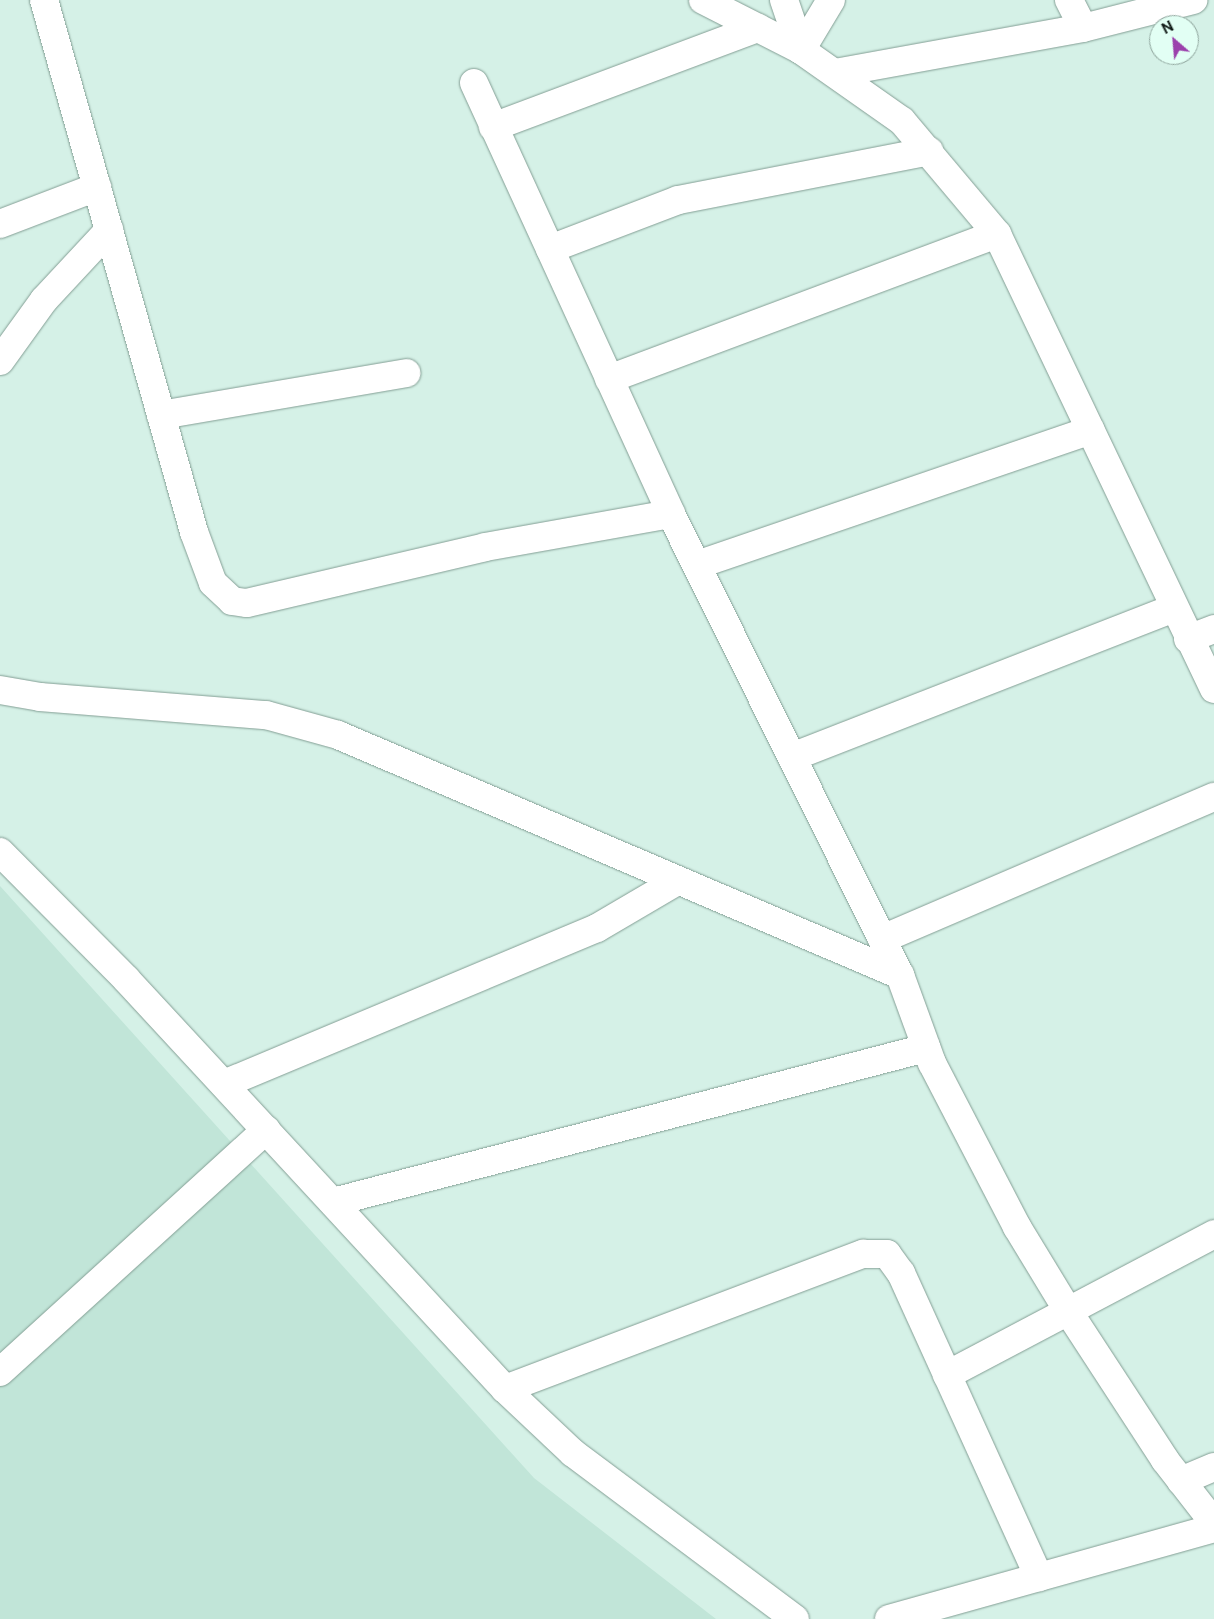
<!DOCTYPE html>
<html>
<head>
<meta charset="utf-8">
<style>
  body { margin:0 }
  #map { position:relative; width:1214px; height:1619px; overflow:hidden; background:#d5f1e7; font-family:"Public Sans",sans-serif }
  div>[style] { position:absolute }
  .built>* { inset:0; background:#c1e5d8 }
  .roads { filter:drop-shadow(0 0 1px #839e94) drop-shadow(0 0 1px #839e94) }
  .minor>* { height:28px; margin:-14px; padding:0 14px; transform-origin:14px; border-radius:14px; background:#fff }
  span { translate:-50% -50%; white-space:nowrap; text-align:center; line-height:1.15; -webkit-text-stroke:5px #e2fff4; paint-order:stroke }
  .north { position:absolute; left:1149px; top:15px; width:50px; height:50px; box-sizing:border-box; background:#e2fff4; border:1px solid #8ea49c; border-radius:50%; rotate:333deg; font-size:14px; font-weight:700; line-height:20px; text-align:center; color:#111b17 }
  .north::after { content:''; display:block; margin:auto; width:18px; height:22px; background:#9b41ac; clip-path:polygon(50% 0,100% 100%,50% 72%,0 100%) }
</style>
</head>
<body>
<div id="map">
  <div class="built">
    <div style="clip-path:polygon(0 886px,534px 1478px,716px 1619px,0 1619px)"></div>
  </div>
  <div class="roads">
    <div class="minor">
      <div style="left:44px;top:0;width:553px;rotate:74.25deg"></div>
      <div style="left:194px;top:532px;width:54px;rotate:69.6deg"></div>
      <div style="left:213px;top:583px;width:26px;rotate:43deg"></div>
      <div style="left:232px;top:601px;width:15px;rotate:8deg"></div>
      <div style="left:247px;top:603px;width:244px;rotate:-13.2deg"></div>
      <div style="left:485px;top:547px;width:189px;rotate:-10.1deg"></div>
      <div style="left:703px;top:0;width:110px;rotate:27deg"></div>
      <div style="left:801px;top:50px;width:123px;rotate:35.1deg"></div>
      <div style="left:902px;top:121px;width:148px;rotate:49.9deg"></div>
      <div style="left:997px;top:234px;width:504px;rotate:64.5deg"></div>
      <div style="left:784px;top:0;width:53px;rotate:71.2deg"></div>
      <div style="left:1069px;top:0;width:31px;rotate:63deg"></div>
      <div style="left:801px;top:50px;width:58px;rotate:-59deg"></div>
      <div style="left:835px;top:73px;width:252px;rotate:-10.3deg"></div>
      <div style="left:1083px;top:28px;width:114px;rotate:-14.3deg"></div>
      <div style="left:474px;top:83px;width:474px;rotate:65.4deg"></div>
      <div style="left:671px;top:514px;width:515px;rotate:63.58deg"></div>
      <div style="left:900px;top:975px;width:94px;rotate:70deg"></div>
      <div style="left:932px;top:1063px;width:185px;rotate:62.6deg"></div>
      <div style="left:1017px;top:1227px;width:102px;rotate:58.7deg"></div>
      <div style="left:1070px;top:1314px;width:174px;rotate:56.9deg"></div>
      <div style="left:1165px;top:1460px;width:80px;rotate:52.1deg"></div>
      <div style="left:493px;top:127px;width:283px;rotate:-20.5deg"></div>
      <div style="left:0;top:224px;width:104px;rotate:-20.9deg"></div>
      <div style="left:550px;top:249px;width:137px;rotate:-20.9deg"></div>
      <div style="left:678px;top:200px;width:256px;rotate:-11deg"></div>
      <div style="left:0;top:361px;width:75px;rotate:-54.2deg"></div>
      <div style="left:44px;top:300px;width:96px;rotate:-47.1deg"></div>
      <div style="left:609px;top:379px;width:414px;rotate:-20.5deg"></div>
      <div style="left:161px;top:415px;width:249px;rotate:-9.7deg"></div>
      <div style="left:697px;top:565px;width:416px;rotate:-18.9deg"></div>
      <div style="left:1188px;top:639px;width:28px;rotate:-21deg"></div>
      <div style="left:0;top:690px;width:41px;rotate:9.9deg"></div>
      <div style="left:40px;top:697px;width:227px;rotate:4.6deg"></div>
      <div style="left:266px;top:715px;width:75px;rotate:15.5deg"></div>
      <div style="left:338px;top:735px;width:611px;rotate:23.12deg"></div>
      <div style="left:792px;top:757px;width:410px;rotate:-21.3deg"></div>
      <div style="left:0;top:852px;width:179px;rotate:45.2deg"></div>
      <div style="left:126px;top:979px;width:558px;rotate:47.25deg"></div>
      <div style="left:505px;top:1389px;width:93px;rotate:43.3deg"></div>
      <div style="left:573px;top:1453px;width:277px;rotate:36.8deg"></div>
      <div style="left:882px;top:939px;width:361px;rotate:-23.2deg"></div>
      <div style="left:224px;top:1084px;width:404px;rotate:-22.7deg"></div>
      <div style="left:597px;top:928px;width:93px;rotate:-30.4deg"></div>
      <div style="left:333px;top:1202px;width:613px;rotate:-14.56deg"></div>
      <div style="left:0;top:1372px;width:360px;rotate:-42.3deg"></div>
      <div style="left:947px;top:1375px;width:302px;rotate:-27.8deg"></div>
      <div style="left:505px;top:1389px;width:383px;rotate:-20.7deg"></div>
      <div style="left:863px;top:1254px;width:24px"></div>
      <div style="left:887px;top:1254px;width:24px;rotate:54deg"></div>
      <div style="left:901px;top:1273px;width:334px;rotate:65.6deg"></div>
      <div style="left:1181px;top:1481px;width:36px;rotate:-23deg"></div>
      <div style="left:889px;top:1619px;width:337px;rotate:-15.6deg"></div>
    </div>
  </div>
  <div class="north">N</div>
</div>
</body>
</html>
